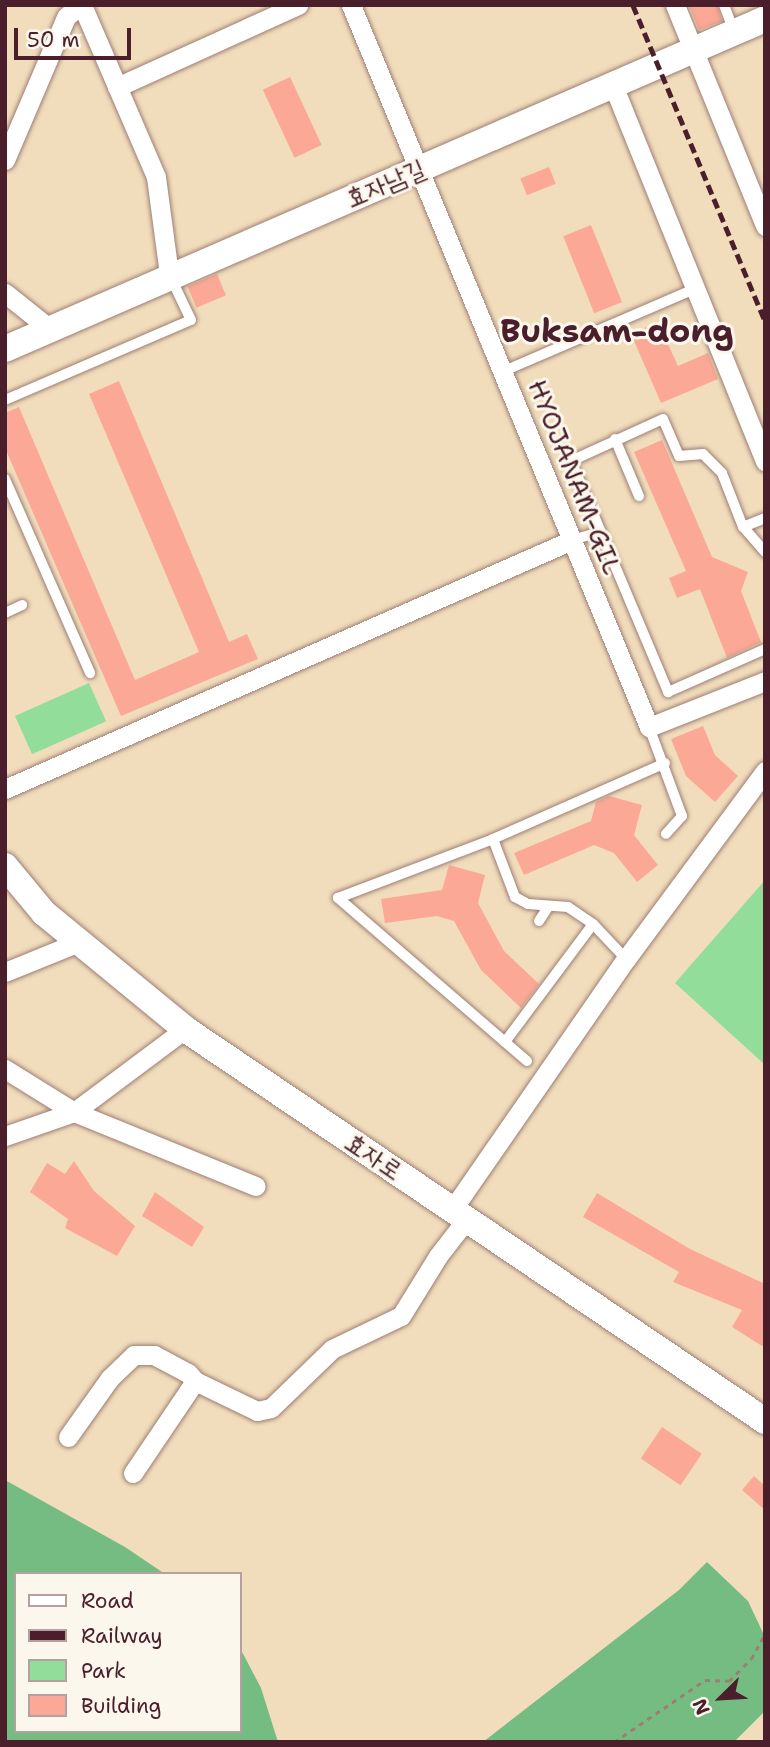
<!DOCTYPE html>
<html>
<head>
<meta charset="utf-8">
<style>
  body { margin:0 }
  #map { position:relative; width:770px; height:1747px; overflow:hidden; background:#f1ddbc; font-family:"Shantell Sans","Poor Story",sans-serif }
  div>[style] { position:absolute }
  .green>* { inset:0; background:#92dd9a; transform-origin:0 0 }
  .forest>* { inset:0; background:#75bc82 }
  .building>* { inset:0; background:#fba996; transform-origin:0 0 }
  .path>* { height:2.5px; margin-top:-1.25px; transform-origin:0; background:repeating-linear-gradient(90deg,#9e7e74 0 5px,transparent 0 10px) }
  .roads { filter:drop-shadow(0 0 2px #9e7e74) drop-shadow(0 0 2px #9e7e74) }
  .lane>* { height:10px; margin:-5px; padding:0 5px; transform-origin:5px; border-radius:5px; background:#fff }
  .street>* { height:19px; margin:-9.5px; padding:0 9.5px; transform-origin:9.5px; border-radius:9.5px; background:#fff }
  .secondary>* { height:26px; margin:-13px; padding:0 13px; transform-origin:13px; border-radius:13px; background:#fff }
  .rail>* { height:4.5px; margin-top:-2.25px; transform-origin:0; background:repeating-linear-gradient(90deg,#4a1f2b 0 10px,transparent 0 15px) }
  span { translate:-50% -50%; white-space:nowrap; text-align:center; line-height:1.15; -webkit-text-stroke:6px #fbf7ec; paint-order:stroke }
  .street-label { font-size:26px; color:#4a1f2b }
  .district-label { font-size:33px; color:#4a1f2b; font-weight:700 }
  .frame { position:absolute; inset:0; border:7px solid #4a1f2b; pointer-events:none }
  .legend { position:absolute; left:14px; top:1572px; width:228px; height:161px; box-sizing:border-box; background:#fbf7ec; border:2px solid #b4a19f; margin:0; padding:9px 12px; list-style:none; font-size:21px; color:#4a1f2b }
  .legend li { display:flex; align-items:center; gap:14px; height:35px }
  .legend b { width:35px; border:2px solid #b4a19f }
  .north { position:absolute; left:686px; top:1663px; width:70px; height:70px; -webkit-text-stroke:5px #fbf7ec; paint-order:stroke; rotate:246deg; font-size:19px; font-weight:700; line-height:28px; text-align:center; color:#4a1f2b }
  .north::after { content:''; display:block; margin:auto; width:24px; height:32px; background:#4a1f2b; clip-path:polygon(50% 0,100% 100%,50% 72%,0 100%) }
  .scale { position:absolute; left:14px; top:28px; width:117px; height:32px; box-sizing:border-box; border:4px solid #4a1f2b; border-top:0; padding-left:9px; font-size:21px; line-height:24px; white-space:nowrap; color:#4a1f2b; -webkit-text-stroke:5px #fbf7ec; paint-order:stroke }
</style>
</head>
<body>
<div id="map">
  <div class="green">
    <div style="left:89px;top:683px;width:42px;height:81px;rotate:66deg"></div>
    <div style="clip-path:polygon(765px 880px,765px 1065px,675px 983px)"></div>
  </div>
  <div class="forest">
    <div style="clip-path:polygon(5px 1480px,125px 1547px,165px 1574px,16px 1574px,16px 1731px,240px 1731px,240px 1648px,261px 1688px,278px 1742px,5px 1742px)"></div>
    <div style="clip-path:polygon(707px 1562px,748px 1601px,765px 1637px,765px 1711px,734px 1742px,483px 1742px,679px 1590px)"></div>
  </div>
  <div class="building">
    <div style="clip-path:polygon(689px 5px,717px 5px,722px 21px,699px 30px)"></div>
    <div style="left:290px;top:77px;width:75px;height:30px;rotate:65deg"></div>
    <div style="left:549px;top:167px;width:18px;height:31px;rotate:68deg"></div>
    <div style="left:591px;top:225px;width:83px;height:30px;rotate:68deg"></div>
    <div style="left:217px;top:274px;width:23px;height:32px;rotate:67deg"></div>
    <div style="clip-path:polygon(658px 322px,678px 366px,708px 353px,718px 379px,661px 403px,631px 334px)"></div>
    <div style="clip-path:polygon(119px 381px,229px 642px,247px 634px,258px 659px,121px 716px,5px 448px,5px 413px,19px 407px,135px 680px,199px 652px,89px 394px)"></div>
    <div style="clip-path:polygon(662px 440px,712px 557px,748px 572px,741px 591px,761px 642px,727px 658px,700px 589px,677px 598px,669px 578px,686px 571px,634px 452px)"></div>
    <div style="clip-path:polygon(703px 726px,715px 755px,738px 776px,715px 802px,686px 776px,671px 739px)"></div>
    <div style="clip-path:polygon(609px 796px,642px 805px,634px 835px,658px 865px,637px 882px,614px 853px,594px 845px,524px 875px,514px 853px,591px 821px,596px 802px)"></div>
    <div style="clip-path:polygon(449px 865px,485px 875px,478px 903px,504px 951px,539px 984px,521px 1008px,481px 970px,454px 921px,437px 916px,385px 923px,381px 899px,442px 890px)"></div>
    <div style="clip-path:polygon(74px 1161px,94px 1191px,135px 1226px,117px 1256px,65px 1228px,68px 1219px,30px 1192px,47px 1163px,65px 1174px)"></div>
    <div style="clip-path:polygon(155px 1192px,204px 1227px,192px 1247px,142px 1216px)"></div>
    <div style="clip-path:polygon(597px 1193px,690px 1249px,765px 1284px,765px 1348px,732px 1327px,742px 1310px,673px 1282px,679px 1272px,583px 1217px)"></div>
    <div style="left:662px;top:1427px;width:48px;height:38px;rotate:34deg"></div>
    <div style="clip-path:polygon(754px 1476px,765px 1486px,765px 1510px,742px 1490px)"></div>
  </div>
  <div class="path">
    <div style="left:765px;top:1514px;width:1px;rotate:90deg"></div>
    <div style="left:614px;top:1742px;width:110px;rotate:-34.3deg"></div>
    <div style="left:705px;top:1680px;width:24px;rotate:2deg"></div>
    <div style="left:729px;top:1681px;width:31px;rotate:-45deg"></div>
    <div style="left:751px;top:1659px;width:29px;rotate:-61deg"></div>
  </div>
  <div class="roads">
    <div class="lane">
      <div style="left:724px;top:5px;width:28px;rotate:69deg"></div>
      <div style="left:504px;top:371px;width:207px;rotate:-23.3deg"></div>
      <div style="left:5px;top:400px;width:202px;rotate:-23.3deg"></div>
      <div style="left:191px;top:320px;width:47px;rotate:-115.5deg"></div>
      <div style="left:615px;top:439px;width:62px;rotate:67.2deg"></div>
      <div style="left:5px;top:479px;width:212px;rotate:66.3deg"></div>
      <div style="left:743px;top:527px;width:24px;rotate:-22deg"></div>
      <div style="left:572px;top:540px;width:29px;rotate:-16deg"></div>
      <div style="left:765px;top:552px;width:33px;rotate:-131deg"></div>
      <div style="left:743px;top:527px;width:58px;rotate:-111.3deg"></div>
      <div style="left:722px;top:473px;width:27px;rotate:-135deg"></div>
      <div style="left:703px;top:454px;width:24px;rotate:175deg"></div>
      <div style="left:679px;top:456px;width:40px;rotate:-113.4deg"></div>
      <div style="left:663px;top:419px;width:101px;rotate:155.5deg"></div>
      <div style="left:571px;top:461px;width:251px;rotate:67.2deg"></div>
      <div style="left:668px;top:692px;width:106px;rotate:-23.9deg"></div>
      <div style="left:5px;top:613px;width:19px;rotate:-25deg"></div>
      <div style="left:649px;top:727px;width:95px;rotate:69.7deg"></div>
      <div style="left:682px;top:816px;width:24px;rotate:132deg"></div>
      <div style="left:493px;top:839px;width:62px;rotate:69.2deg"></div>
      <div style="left:515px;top:897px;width:15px;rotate:28deg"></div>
      <div style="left:528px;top:904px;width:40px;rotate:4.3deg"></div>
      <div style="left:568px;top:907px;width:30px;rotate:34deg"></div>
      <div style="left:539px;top:921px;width:17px;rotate:-57deg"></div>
      <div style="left:505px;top:1042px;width:147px;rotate:-53.3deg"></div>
      <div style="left:593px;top:924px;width:48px;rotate:46.7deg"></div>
      <div style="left:527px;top:1061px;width:250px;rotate:-139.2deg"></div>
      <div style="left:338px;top:898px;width:166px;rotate:-20.8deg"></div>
      <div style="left:493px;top:839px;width:188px;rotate:-23.8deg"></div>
    </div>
    <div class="street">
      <div style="left:82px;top:5px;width:187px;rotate:66.7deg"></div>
      <div style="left:156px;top:177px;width:99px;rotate:82.4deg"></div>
      <div style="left:351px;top:5px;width:781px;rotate:67.57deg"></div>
      <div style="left:649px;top:727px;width:125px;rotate:-21.6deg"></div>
      <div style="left:675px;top:5px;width:239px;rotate:67.8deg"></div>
      <div style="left:613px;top:85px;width:406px;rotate:68deg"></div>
      <div style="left:117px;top:87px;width:199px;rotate:-24.4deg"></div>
      <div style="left:5px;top:160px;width:155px;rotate:-66.9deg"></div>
      <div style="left:66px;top:17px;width:18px;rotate:-41deg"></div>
      <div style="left:5px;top:293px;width:58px;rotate:38.7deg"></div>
      <div style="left:5px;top:789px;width:619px;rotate:-23.71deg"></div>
      <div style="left:5px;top:972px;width:80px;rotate:-22.1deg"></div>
      <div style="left:5px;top:1069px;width:81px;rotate:31.9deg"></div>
      <div style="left:74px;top:1112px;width:139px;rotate:-36.8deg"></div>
      <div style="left:5px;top:1136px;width:73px;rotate:-19.2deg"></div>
      <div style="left:74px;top:1112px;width:196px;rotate:22.2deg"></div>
      <div style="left:452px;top:1210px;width:305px;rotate:-55.3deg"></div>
      <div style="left:626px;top:959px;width:234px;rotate:-53.5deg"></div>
      <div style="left:68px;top:1437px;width:72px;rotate:-54.6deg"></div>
      <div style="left:110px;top:1378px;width:33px;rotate:-44deg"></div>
      <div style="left:134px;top:1355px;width:20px"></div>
      <div style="left:154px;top:1355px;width:38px;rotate:28deg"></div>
      <div style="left:188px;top:1373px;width:11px;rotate:49deg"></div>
      <div style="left:195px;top:1381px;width:69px;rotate:25.8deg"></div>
      <div style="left:257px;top:1411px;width:14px;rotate:-12deg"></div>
      <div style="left:271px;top:1408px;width:85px;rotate:-44deg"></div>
      <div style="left:332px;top:1349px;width:76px;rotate:-25.6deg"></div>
      <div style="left:401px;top:1316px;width:70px;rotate:-58.3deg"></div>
      <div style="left:438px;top:1256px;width:46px;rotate:-52.1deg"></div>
      <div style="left:133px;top:1473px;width:111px;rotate:-56deg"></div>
    </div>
    <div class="secondary">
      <div style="left:5px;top:349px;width:829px;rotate:-23.47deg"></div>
      <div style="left:5px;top:866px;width:61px;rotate:50.3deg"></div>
      <div style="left:44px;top:913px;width:183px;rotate:39.4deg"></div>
      <div style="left:185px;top:1029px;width:700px;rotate:34.05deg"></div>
    </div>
  </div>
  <div class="rail">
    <div style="left:633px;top:5px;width:342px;rotate:67.3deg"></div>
  </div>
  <div class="street-label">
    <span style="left:385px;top:183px;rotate:-23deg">효자남길</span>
    <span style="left:575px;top:477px;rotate:68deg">HYOJANAM-GIL</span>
    <span style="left:374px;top:1156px;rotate:34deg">효자로</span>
  </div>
  <div class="district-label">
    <span style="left:617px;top:331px">Buksam-dong</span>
  </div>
  <div class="frame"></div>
  <ul class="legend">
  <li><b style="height:9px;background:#fff"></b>Road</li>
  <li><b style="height:9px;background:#4a1f2b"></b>Railway</li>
  <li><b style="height:19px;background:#92dd9a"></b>Park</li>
  <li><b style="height:19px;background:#fba996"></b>Building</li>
  </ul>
  <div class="north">N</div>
  <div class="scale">50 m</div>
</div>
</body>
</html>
